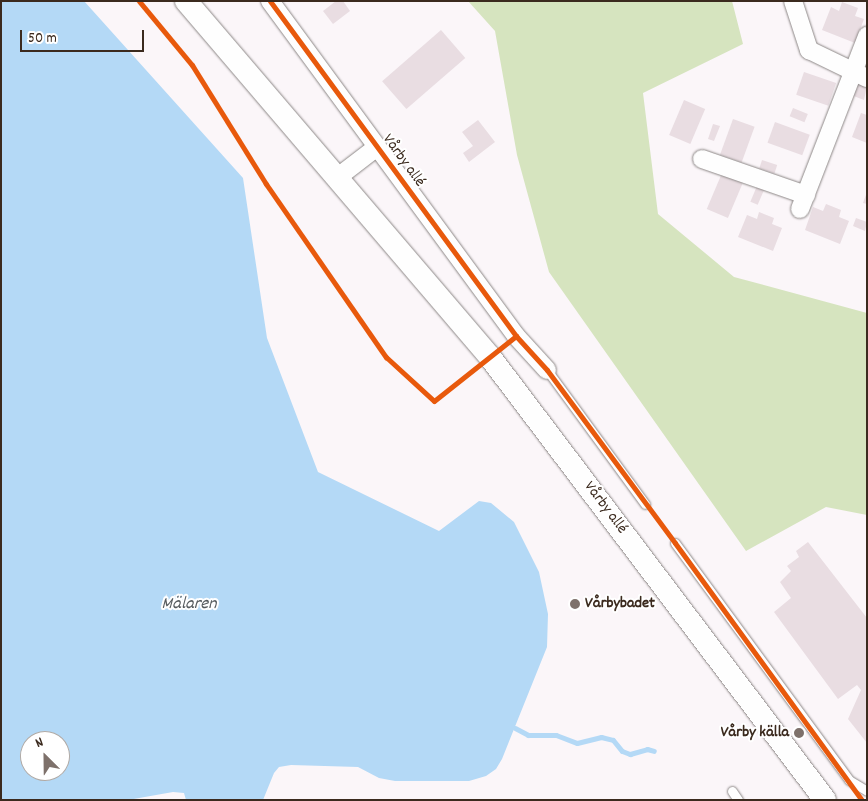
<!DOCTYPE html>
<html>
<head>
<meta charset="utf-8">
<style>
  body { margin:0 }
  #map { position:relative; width:868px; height:801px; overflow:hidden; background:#fbf6f9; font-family:Dekko,sans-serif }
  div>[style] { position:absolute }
  .green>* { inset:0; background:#d6e4bf }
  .water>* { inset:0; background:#b4d9f6 }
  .stream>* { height:5px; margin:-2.5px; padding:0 2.5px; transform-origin:2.5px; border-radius:2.5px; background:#b4d9f6 }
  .building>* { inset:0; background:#e9dde2; transform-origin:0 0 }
  .roads { filter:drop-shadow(0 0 1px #8c8786) drop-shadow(0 0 1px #8c8786) }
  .service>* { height:9px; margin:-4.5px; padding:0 4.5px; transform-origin:4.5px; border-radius:4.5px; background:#fefefe }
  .minor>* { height:18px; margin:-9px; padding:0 9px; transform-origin:9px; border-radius:9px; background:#fefefe }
  .tertiary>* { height:22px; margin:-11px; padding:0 11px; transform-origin:11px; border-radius:11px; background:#fefefe }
  .cycleway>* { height:5px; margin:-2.5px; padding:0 2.5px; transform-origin:2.5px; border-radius:2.5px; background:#e8590c }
  .dots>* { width:14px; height:14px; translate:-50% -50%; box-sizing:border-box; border:2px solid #fff; border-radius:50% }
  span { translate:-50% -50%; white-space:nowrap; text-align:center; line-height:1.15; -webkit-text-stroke:4px #fff; paint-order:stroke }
  .street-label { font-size:16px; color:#3b2a1e }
  .poi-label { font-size:16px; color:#3b2a1e; font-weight:700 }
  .left { translate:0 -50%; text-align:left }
  .right { translate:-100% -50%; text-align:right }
  .water-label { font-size:18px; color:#565b5e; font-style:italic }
  .frame { position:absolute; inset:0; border:2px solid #3b2a1e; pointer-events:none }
  .north { position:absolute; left:20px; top:731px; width:50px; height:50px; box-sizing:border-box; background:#fff; border:1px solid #b1aaa5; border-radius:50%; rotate:337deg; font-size:14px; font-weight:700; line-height:20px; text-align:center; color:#3b2a1e }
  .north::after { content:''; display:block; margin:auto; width:18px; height:22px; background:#7e716b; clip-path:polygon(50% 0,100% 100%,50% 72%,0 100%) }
  .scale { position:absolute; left:20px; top:30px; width:124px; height:22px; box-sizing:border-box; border:2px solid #3b2a1e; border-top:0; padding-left:6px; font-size:15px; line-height:18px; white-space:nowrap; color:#3b2a1e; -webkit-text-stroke:4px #fff; paint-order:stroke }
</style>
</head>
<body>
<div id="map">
  <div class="green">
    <div style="clip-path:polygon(468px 1px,732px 1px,743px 44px,643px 93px,658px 214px,734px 277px,867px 313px,867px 515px,826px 507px,746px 551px,549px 272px,517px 155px,495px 31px)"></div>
  </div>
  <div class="water">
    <div style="clip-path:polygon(evenodd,1px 1px,84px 1px,243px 178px,267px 338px,318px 472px,439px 531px,479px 501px,491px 503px,514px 522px,539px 572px,548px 614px,547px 647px,502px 759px,496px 769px,486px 776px,469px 781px,395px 781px,379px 778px,358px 767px,291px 765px,279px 767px,274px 773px,263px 800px,186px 800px,184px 793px,173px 792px,128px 800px,1px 800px,1px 1px,30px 741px,60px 741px,60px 771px,30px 771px,30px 741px)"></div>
  </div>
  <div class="stream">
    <div style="left:515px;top:728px;width:15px;rotate:28deg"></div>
    <div style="left:528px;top:735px;width:28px"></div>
    <div style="left:556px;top:735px;width:22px;rotate:21deg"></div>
    <div style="left:577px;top:743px;width:25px;rotate:-14deg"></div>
    <div style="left:601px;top:737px;width:12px;rotate:14deg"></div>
    <div style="left:613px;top:740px;width:14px;rotate:51deg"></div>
    <div style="left:622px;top:751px;width:9px;rotate:21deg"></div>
    <div style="left:630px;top:754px;width:18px;rotate:-16deg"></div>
    <div style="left:647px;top:749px;width:7px;rotate:16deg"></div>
  </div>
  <div class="building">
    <div style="clip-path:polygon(336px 1px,343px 1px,350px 11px,333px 24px,323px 11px)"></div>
    <div style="clip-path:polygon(842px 2px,858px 8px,855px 16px,864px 19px,855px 43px,822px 30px,831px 7px,839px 11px)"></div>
    <div style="left:441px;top:30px;width:37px;height:78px;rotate:49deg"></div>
    <div style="left:804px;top:72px;width:34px;height:24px;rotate:19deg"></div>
    <div style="clip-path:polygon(856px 82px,867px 86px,864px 100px,851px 95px)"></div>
    <div style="left:684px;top:100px;width:23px;height:38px;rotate:23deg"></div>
    <div style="left:793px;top:108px;width:16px;height:9px;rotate:22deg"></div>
    <div style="clip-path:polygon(861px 113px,867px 115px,867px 143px,852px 137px)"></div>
    <div style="left:733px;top:119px;width:23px;height:38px;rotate:20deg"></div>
    <div style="clip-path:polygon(478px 120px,495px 142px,469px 162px,463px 153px,473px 146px,462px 132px)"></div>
    <div style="left:775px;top:122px;width:37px;height:22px;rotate:20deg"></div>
    <div style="clip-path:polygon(713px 124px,720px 126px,714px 141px,708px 139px)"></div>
    <div style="left:762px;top:160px;width:16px;height:9px;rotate:18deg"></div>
    <div style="left:722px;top:173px;width:23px;height:39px;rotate:23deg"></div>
    <div style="left:757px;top:186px;width:8px;height:17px;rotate:23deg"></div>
    <div style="clip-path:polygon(867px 192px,867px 204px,863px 203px)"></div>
    <div style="clip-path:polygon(826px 204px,841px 210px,839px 217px,849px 221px,840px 244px,805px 230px,813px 207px,823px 211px)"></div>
    <div style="clip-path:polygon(759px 212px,774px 218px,772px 224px,782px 228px,773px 251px,738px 237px,747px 215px,757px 219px)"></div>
    <div style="clip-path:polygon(856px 218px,867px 222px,865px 231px,853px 226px)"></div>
    <div style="clip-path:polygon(808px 542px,867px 618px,867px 743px,848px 719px,861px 690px,857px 685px,838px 699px,774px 612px,791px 598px,780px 582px,791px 571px,787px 566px,799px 557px,796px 551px)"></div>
  </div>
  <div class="roads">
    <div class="service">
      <div style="left:547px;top:370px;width:166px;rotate:53.8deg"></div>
      <div style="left:675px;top:543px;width:294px;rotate:53.7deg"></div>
      <div style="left:849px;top:780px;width:21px;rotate:31deg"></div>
      <div style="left:732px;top:791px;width:11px;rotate:56deg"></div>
    </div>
    <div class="minor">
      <div style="left:270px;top:1px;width:416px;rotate:53.7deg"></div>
      <div style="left:516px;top:336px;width:46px;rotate:47.6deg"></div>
      <div style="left:793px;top:1px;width:52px;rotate:71.9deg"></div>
      <div style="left:809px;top:50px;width:64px;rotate:25.8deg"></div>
      <div style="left:702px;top:159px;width:110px;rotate:19.1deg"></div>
      <div style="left:338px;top:177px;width:49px;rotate:-37.6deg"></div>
      <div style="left:800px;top:209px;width:186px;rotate:-68.8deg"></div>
    </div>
    <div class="tertiary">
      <div style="left:186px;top:1px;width:468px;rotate:49.5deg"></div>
      <div style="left:490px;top:357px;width:555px;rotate:52.9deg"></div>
    </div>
  </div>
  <div class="cycleway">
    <div style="left:139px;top:1px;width:83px;rotate:50.4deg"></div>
    <div style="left:192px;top:65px;width:140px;rotate:58.1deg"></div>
    <div style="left:266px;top:184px;width:211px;rotate:55.3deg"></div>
    <div style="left:386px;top:357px;width:65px;rotate:42.5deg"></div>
    <div style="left:434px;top:401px;width:105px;rotate:-38.4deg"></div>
    <div style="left:270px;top:1px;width:416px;rotate:53.7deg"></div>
    <div style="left:516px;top:336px;width:46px;rotate:47.6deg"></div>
    <div style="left:547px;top:370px;width:215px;rotate:53.5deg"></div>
    <div style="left:675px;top:543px;width:318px;rotate:54deg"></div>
  </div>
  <div class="dots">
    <div style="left:575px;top:604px;background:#7e716b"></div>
    <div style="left:799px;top:733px;background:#7e716b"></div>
  </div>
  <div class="street-label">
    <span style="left:403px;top:161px;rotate:54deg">Vårby allé</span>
    <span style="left:605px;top:508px;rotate:53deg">Vårby allé</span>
  </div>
  <div class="poi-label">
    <span class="left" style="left:585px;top:604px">Vårbybadet</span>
    <span class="right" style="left:789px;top:733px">Vårby källa</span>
  </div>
  <div class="water-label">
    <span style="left:189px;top:605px">Mälaren</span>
  </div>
  <div class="frame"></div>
  <div class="north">N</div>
  <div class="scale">50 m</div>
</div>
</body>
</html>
